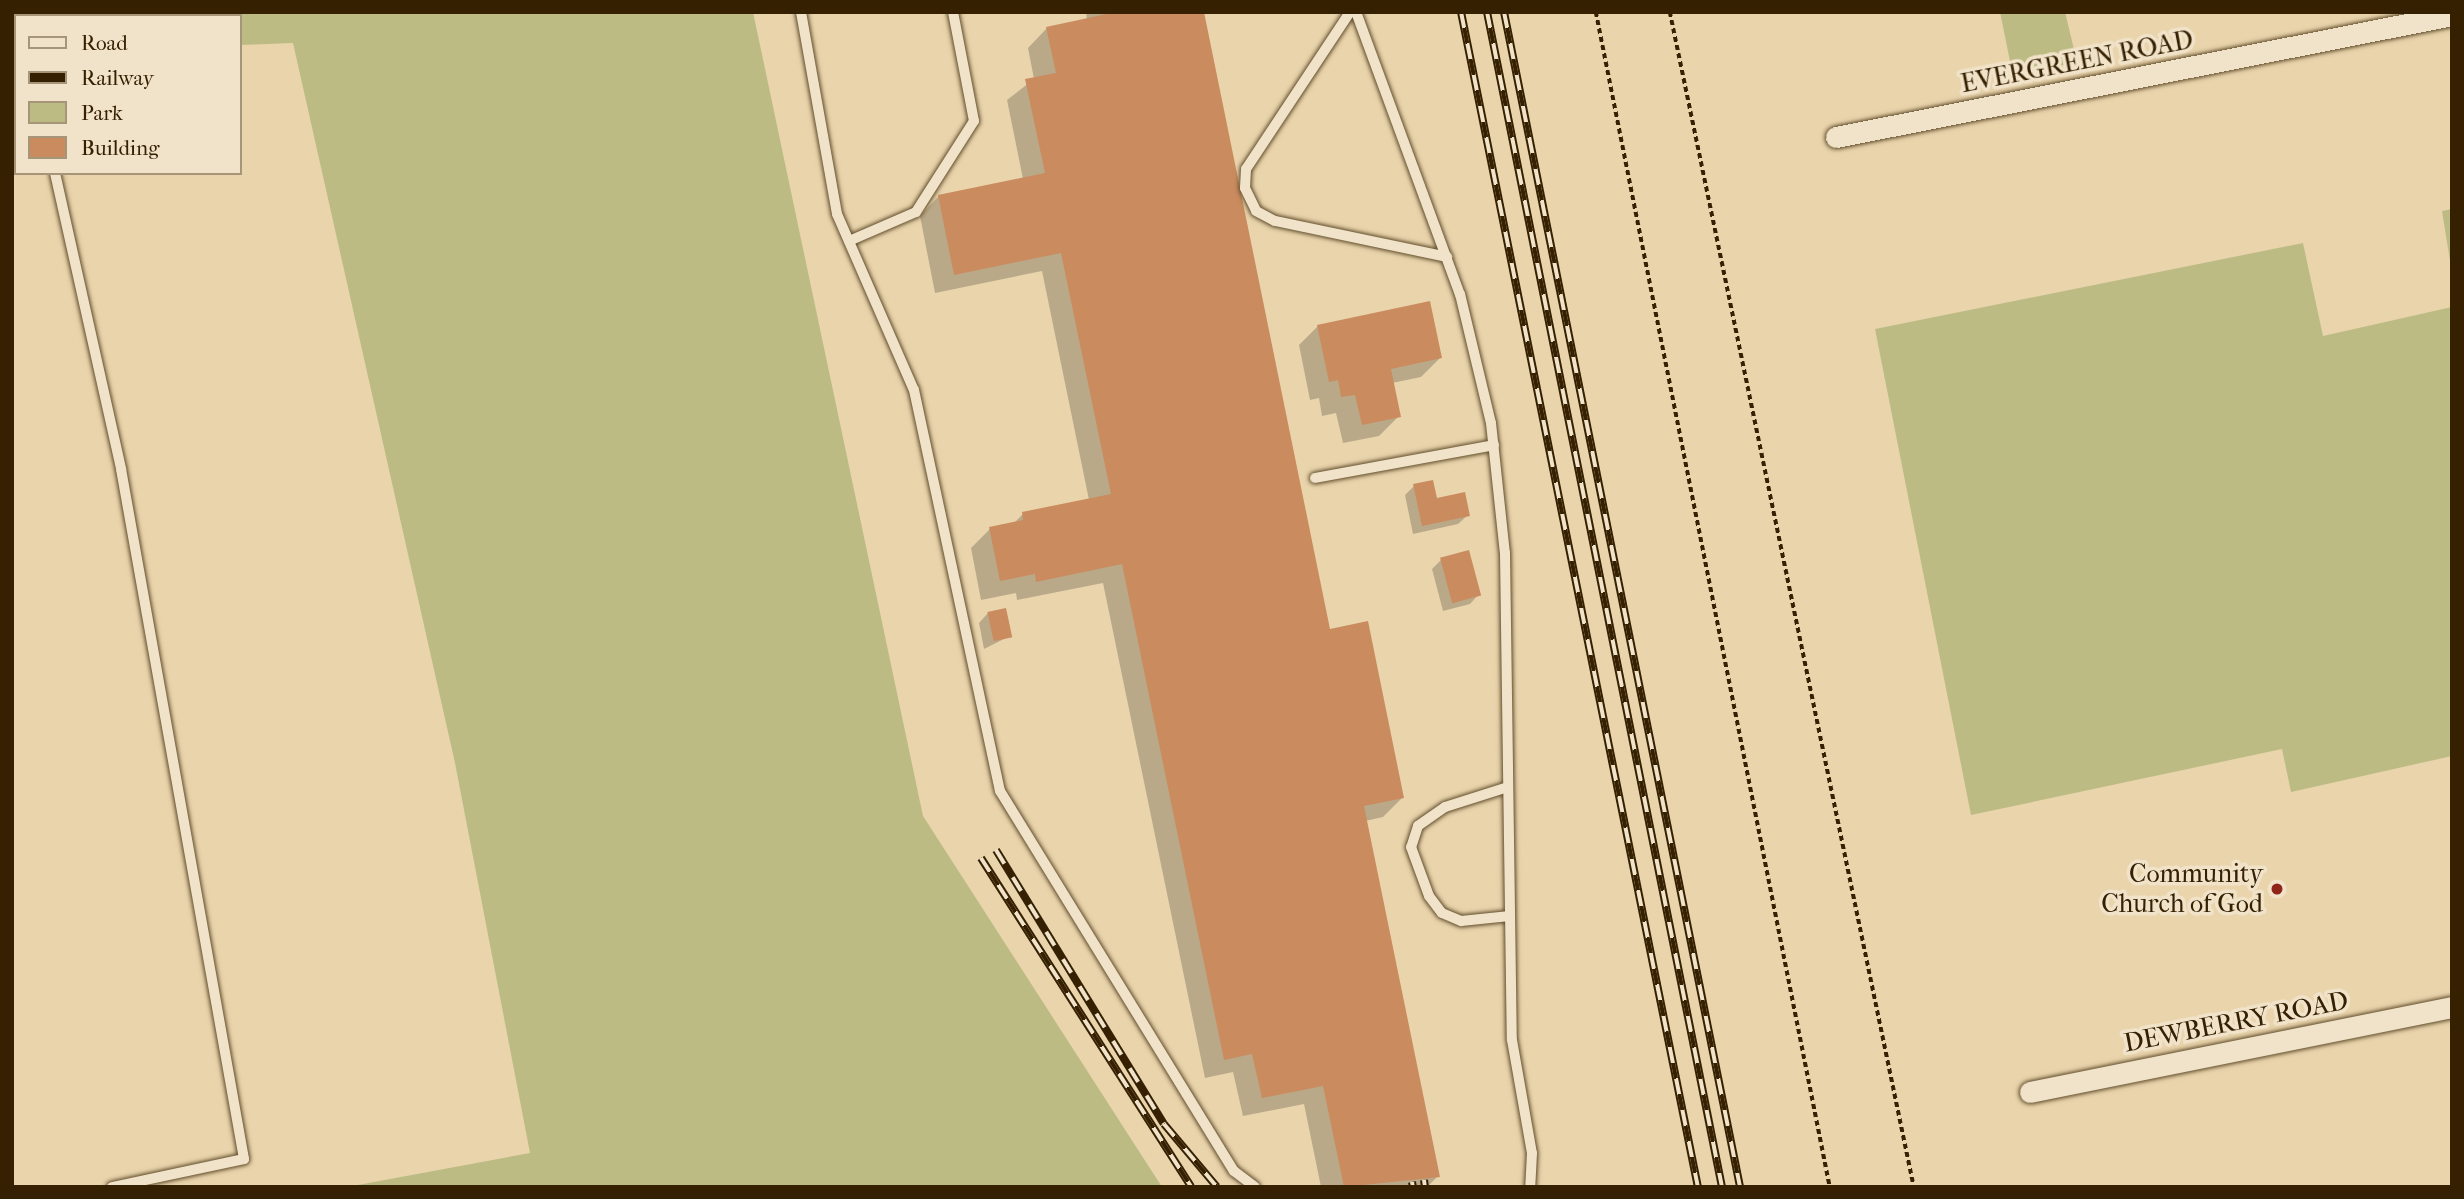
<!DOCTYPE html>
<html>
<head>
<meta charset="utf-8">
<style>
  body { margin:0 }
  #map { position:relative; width:2464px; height:1199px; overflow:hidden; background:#e9d4ac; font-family:"IM FELL French Canon",serif }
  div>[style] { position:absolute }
  .green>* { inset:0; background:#bdbb84 }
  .shadow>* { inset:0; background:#0003 }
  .building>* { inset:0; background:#ca8b5f; transform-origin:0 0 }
  .path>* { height:3.5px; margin-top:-1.75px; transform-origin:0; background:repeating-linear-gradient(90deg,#352102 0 5px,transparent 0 8.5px) }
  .roads { filter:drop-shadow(0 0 2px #624e2c) drop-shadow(0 0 2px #624e2c) }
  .service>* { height:10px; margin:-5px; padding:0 5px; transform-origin:5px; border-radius:5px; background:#f1e3c9 }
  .minor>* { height:21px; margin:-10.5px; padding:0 10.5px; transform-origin:10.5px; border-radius:10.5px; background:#f1e3c9 }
  .rail>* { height:8px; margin-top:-4px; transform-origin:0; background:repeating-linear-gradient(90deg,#f1e3c9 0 16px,#352102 0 32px); box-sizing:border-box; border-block:2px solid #352102 }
  .dots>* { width:19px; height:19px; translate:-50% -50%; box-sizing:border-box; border:4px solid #f1e3c9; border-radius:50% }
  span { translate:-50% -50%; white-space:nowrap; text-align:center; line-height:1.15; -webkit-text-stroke:7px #f1e3c9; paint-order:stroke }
  .street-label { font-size:26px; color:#352102 }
  .poi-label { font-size:26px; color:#352102 }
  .right { translate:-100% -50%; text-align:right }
  .frame { position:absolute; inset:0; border:14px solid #352102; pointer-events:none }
  .legend { position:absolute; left:14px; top:14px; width:228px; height:161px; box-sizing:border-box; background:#f1e3c9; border:2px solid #a69579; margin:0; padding:9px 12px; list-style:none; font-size:21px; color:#352102 }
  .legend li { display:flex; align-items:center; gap:14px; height:35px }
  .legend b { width:35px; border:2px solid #a69579 }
</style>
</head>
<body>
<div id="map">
  <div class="green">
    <div style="clip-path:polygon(199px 12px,753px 12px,923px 816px,1162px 1187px,347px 1187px,530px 1153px,455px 763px,293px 43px,240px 45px,240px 16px)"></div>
    <div style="clip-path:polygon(2000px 12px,2065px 12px,2077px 62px,2013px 76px)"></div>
    <div style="clip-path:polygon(2452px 209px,2452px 273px,2442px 211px)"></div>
    <div style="clip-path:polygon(2303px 243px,2323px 336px,2452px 307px,2452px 756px,2291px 792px,2282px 749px,1971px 815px,1875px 329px)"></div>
  </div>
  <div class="shadow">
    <div style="clip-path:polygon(12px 12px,134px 12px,135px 16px,16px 16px,12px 28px)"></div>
    <div style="clip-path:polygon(1086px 12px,1202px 12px,1329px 631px,1402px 798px,1383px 817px,1365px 821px,1438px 1176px,1427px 1187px,1321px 1187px,1304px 1104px,1243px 1116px,1233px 1072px,1205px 1078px,1103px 583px,1017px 600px,1016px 593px,981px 600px,971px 548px,990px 529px,1013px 524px,1023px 514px,1089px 500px,1042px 271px,935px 293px,920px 216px,939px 196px,1023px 179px,1007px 100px,1034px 79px,1028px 48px,1047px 28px,1087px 20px)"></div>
    <div style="clip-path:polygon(1318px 326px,1440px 358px,1421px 377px,1392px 383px,1399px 416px,1379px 436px,1343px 443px,1336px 413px,1322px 416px,1319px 398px,1310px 400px,1299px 345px)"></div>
    <div style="clip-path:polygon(1414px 486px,1436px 500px,1468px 515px,1458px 524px,1413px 534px,1405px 495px)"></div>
    <div style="clip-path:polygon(1441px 560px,1479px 594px,1470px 604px,1443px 611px,1432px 569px)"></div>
    <div style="clip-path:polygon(988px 613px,1010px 636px,984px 649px,979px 623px)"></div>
  </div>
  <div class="building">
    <div style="clip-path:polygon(1116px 12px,1204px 12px,1330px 629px,1368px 621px,1404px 798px,1364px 806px,1440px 1177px,1344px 1187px,1323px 1086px,1262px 1098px,1252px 1054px,1224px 1060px,1122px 564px,1036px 582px,1035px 574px,1000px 581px,989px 527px,1023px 520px,1022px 512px,1111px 494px,1061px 253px,954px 275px,938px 195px,1045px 173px,1025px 79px,1056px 73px,1046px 27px)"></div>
    <div style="clip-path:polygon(1430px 301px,1442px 358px,1391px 369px,1401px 417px,1362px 425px,1355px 395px,1341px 397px,1338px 380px,1329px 382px,1317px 325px)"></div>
    <div style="clip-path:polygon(1433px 480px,1437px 498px,1465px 492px,1470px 516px,1422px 526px,1413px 484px)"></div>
    <div style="left:1469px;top:550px;width:47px;height:30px;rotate:75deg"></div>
    <div style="left:1006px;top:608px;width:30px;height:19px;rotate:78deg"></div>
  </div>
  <div class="path">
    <div style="left:1596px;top:12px;width:1198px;rotate:78.74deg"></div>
    <div style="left:1670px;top:12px;width:1200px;rotate:78.27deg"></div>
  </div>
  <div class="roads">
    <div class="service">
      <div style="left:167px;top:12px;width:4px;rotate:76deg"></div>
      <div style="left:801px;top:12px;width:205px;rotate:79.9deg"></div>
      <div style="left:837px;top:214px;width:192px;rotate:66.4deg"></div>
      <div style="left:914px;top:390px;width:410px;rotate:77.9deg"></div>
      <div style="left:1000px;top:791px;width:446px;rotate:58.4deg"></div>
      <div style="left:1234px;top:1171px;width:26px;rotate:37deg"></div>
      <div style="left:1350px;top:12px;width:188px;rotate:123.5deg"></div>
      <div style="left:1246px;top:169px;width:19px;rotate:93deg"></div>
      <div style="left:1245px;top:188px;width:25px;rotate:64deg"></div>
      <div style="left:1256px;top:211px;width:21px;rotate:28deg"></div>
      <div style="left:1275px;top:221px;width:176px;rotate:11.8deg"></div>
      <div style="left:1356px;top:12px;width:301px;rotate:69.8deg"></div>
      <div style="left:1460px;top:294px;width:133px;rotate:76.5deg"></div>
      <div style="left:1491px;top:423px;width:131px;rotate:83.9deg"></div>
      <div style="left:1505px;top:553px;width:487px;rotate:89.2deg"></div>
      <div style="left:1512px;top:1040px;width:115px;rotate:80deg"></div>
      <div style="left:1532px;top:1153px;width:34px;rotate:93deg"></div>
      <div style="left:12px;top:67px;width:10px;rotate:66deg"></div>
      <div style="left:55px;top:173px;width:303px;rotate:77.4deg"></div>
      <div style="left:121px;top:469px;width:701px;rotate:79.89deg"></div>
      <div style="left:244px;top:1159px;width:135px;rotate:168deg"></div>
      <div style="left:849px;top:241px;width:73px;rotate:-23.4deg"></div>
      <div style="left:916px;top:212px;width:108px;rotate:-57.5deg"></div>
      <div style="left:974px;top:121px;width:111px;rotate:-100.9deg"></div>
      <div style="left:1315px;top:478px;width:182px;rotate:-10.4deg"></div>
      <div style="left:1508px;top:787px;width:66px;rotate:162.4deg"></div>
      <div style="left:1445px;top:807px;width:33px;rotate:145deg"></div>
      <div style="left:1418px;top:826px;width:22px;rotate:108deg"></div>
      <div style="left:1411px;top:847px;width:52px;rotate:69.8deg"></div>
      <div style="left:1429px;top:896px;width:21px;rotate:53deg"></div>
      <div style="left:1442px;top:913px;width:21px;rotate:23deg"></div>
      <div style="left:1461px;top:921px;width:49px;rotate:-5.8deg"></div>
    </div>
    <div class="minor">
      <div style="left:1836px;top:137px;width:628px;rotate:-11.2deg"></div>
      <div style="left:2030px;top:1092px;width:430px;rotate:-11.4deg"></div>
    </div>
  </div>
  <div class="rail">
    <div style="left:1461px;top:12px;width:1199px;rotate:78.6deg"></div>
    <div style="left:1487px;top:12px;width:1198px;rotate:78.69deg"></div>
    <div style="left:1504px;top:12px;width:1198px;rotate:78.64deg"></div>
    <div style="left:996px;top:850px;width:321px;rotate:58.5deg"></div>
    <div style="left:1164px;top:1124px;width:82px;rotate:49.9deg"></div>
    <div style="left:981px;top:858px;width:390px;rotate:57.4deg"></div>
    <div style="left:1424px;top:1180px;width:7px;rotate:82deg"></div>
    <div style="left:1412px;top:1182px;width:5px;rotate:79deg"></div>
  </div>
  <div class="dots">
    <div style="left:2277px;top:889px;background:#8f2418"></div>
  </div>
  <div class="street-label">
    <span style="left:2077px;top:62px;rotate:-11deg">EVERGREEN ROAD</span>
    <span style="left:2236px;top:1022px;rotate:-11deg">DEWBERRY ROAD</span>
  </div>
  <div class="poi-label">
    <span class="right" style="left:2263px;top:889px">Community<br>Church of God</span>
  </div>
  <div class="frame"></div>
  <ul class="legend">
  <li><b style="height:9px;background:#f1e3c9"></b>Road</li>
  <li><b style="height:9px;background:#352102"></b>Railway</li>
  <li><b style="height:19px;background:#bdbb84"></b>Park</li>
  <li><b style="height:19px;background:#ca8b5f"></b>Building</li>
  </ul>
</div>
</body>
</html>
